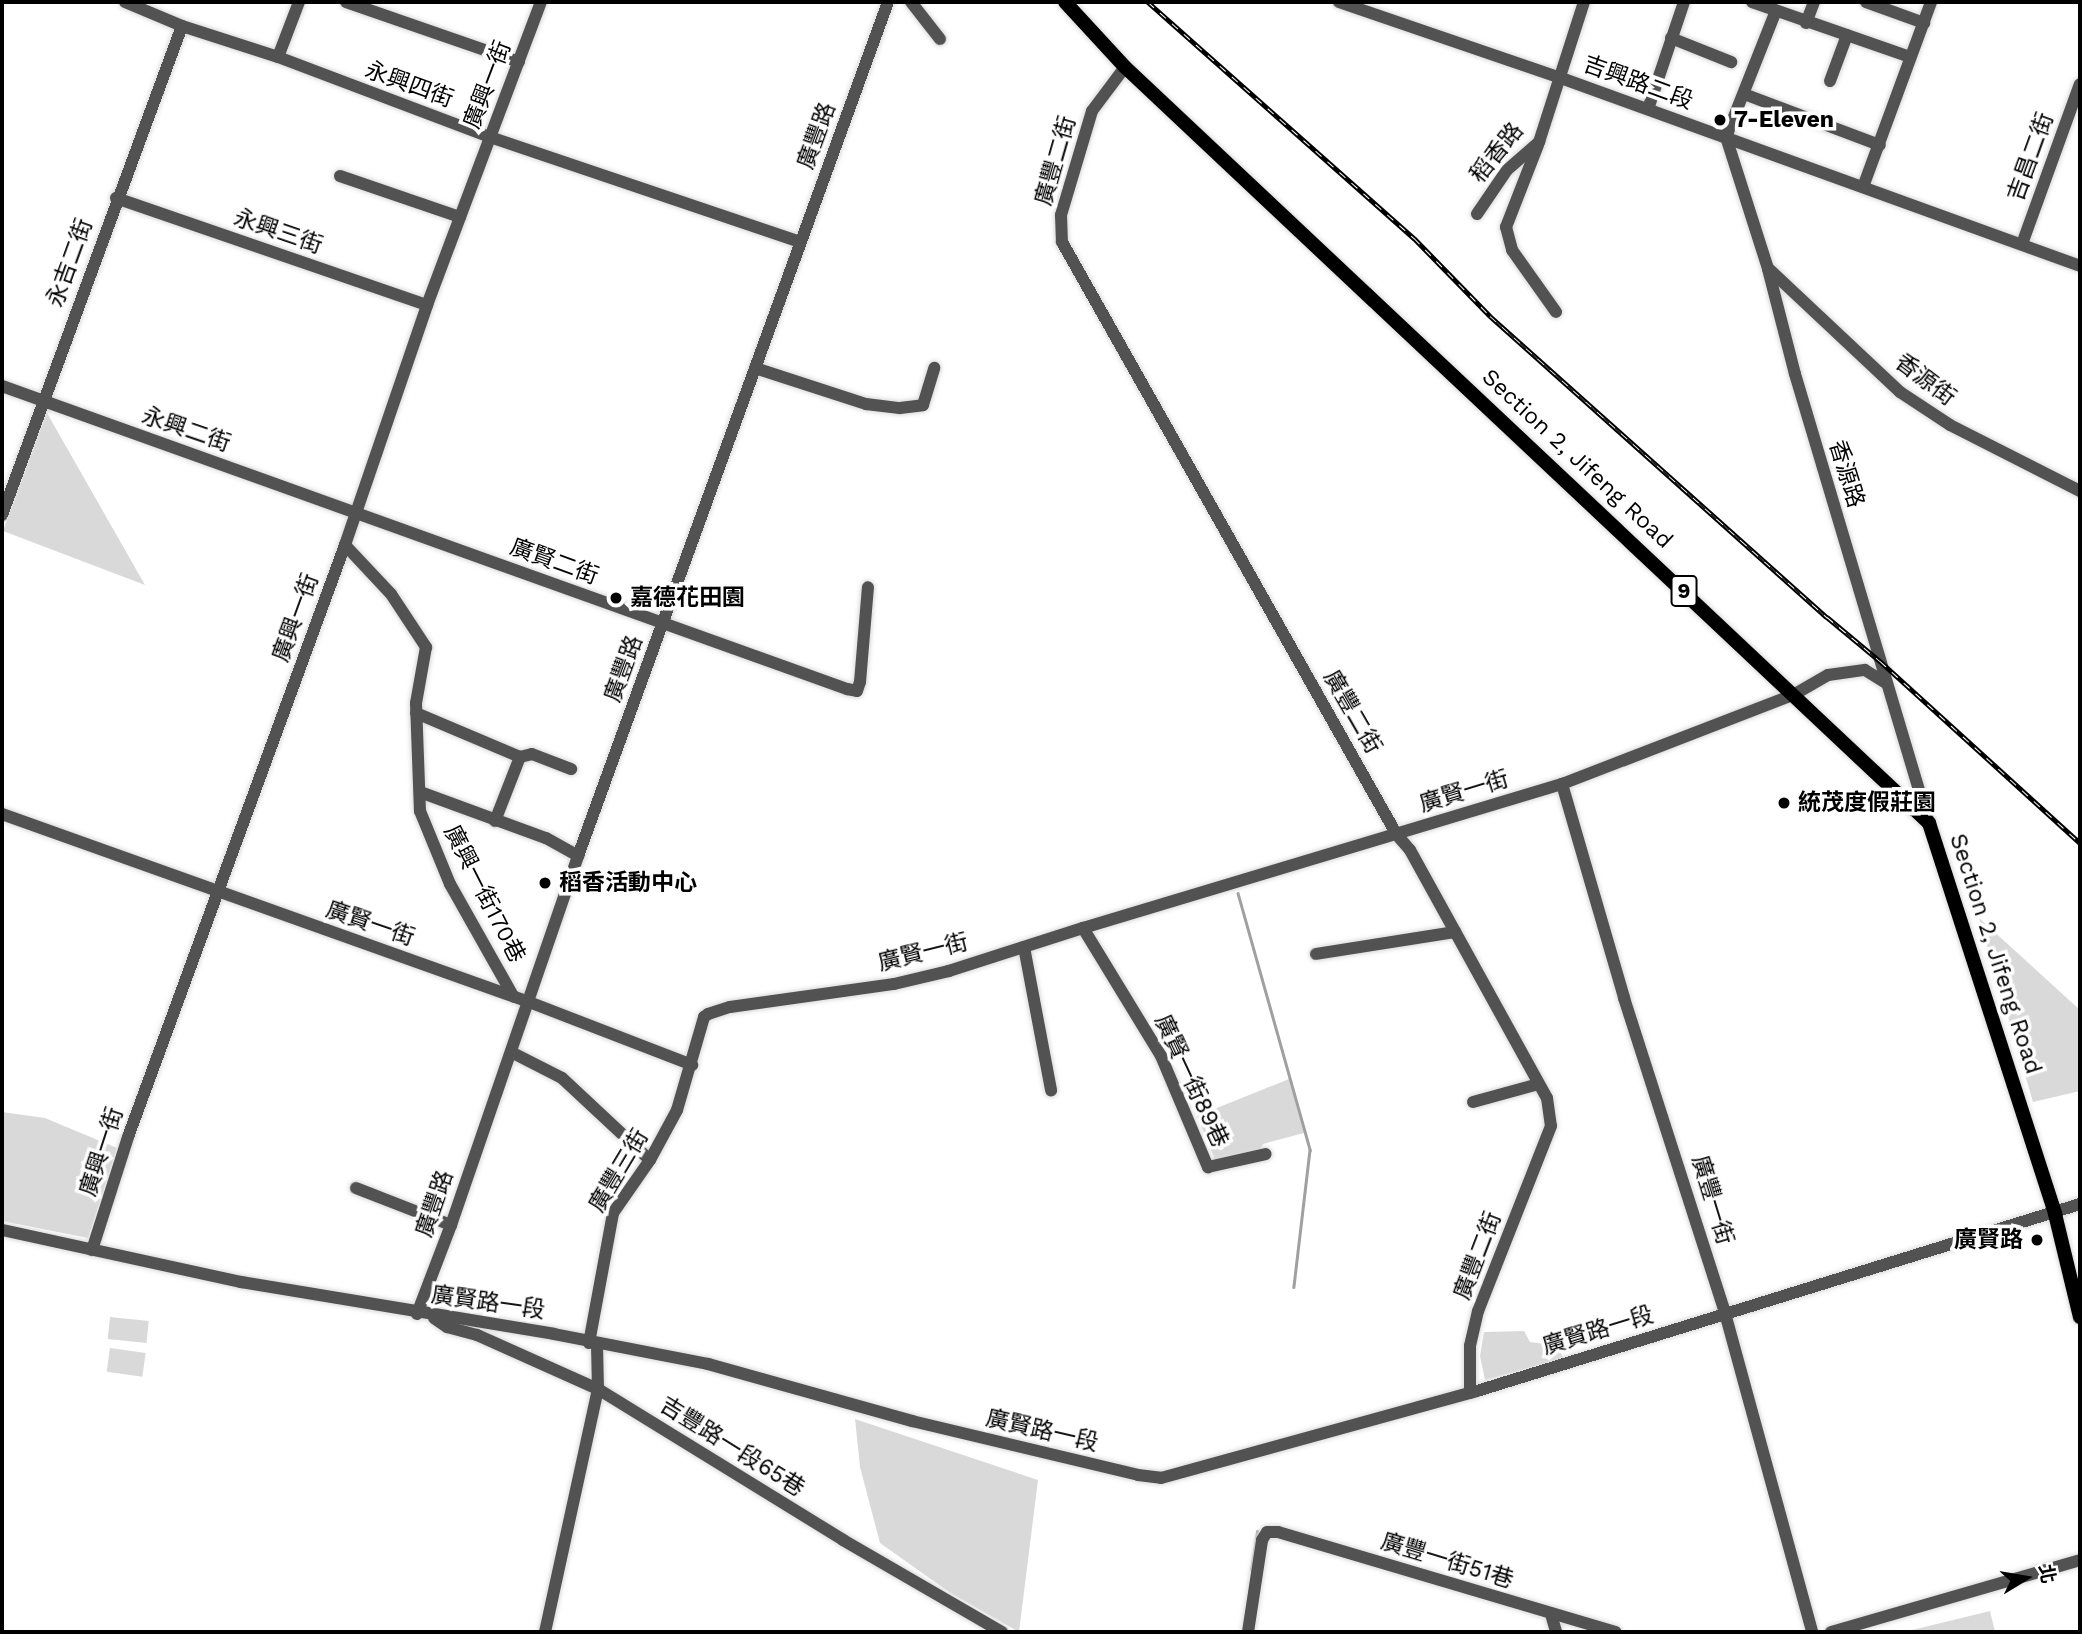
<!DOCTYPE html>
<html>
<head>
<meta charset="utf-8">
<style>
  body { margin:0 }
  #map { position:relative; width:2082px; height:1634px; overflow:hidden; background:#fff; font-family:"Work Sans","Noto Sans TC",sans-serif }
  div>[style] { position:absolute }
  .green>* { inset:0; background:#d9d9d9; transform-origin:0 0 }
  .stream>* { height:2.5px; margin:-1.25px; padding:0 1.25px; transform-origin:1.25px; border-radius:1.25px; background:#a0a0a0 }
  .roads { filter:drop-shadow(0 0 2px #dbdbdb) drop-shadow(0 0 2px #dbdbdb) }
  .minor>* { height:12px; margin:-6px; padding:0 6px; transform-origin:6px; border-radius:6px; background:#525252 }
  .major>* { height:14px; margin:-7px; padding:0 7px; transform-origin:7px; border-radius:7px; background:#000 }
  .rail>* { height:5px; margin-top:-2.5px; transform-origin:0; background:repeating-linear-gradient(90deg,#fff 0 8px,#000 0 16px); box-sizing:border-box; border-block:2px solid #000 }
  .dots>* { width:19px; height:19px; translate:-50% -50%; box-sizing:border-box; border:4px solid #fff; border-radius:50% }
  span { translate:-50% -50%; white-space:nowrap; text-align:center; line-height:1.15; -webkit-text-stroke:7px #fff; paint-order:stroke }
  .shield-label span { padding:2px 5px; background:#fff; border:2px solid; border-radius:5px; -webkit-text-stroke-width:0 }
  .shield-label { font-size:21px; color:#000; font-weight:700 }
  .street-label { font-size:23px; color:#000 }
  .poi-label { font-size:23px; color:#000; font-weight:700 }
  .left { translate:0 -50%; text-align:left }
  .right { translate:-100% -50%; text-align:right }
  .frame { position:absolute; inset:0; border:4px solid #000; pointer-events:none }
  .north { position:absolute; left:1991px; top:1543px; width:70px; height:70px; -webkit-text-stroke:5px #fff; paint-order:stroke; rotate:79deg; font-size:19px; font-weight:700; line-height:28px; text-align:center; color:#000 }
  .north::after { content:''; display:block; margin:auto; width:24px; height:32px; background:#000; clip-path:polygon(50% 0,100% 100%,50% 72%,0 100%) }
</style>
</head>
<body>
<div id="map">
  <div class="green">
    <div style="clip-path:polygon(47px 412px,47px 413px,145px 585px,3px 531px)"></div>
    <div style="clip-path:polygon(1979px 918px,2080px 1010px,2080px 1091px,2033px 1102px)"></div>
    <div style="clip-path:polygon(1289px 1079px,1304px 1133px,1263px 1144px,1260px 1150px,1216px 1162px,1197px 1116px)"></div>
    <div style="clip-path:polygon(2px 1112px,45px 1118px,117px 1148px,88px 1238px,2px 1221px)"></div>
    <div style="left:110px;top:1317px;width:39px;height:22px;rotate:6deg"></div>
    <div style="clip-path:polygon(1524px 1331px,1530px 1342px,1558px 1346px,1563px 1358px,1485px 1380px,1480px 1356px,1484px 1332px)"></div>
    <div style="left:110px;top:1348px;width:36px;height:24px;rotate:8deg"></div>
    <div style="clip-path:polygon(855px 1419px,1038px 1480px,1019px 1632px,949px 1592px,880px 1543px,860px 1467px)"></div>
    <div style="clip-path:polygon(1990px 1611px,1995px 1632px,1904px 1632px)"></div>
  </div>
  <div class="stream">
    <div style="left:1238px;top:893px;width:267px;rotate:74.3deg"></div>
    <div style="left:1310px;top:1150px;width:138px;rotate:96.7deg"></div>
    <div style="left:1251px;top:1570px;width:39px;rotate:-81deg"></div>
  </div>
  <div class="roads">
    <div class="minor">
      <div style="left:125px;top:2px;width:62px;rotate:22.8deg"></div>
      <div style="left:182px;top:26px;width:101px;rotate:17.9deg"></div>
      <div style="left:278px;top:57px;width:227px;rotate:20.7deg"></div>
      <div style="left:490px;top:137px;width:327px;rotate:18.7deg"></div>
      <div style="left:346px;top:2px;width:183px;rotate:19.1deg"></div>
      <div style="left:911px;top:2px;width:47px;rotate:51.9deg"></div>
      <div style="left:1339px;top:2px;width:235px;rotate:18.9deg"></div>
      <div style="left:1561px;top:78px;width:552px;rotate:19.91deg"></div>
      <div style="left:1752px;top:2px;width:167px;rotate:19.2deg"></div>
      <div style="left:1866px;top:2px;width:62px;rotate:19.9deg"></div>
      <div style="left:1806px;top:23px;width:22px;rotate:-69deg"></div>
      <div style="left:1671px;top:38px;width:65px;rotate:21.8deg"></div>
      <div style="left:278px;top:57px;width:59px;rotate:-69.1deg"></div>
      <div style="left:1125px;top:67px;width:55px;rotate:126.9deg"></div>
      <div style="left:1092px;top:111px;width:109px;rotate:106.6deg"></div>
      <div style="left:1061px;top:215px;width:27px;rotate:88deg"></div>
      <div style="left:1062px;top:242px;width:681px;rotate:60.54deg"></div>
      <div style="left:1397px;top:835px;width:20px;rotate:49deg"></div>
      <div style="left:1410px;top:850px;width:283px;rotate:61.1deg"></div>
      <div style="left:1547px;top:1098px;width:28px;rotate:82deg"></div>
      <div style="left:1551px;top:1126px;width:199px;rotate:111.5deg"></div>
      <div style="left:1478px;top:1311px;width:36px;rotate:103deg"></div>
      <div style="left:1470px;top:1346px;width:47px;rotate:90deg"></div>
      <div style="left:1830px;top:81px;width:49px;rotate:-69.7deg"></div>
      <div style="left:1744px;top:94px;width:145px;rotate:20.6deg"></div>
      <div style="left:1648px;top:109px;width:113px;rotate:-71.4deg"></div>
      <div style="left:1726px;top:137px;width:139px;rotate:72.3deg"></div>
      <div style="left:1768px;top:269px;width:108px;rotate:75.6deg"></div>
      <div style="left:1795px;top:374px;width:469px;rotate:73.4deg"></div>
      <div style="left:1726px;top:137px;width:136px;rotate:-68.4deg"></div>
      <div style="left:1538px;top:145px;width:88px;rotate:111.3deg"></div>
      <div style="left:1506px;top:227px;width:24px;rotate:75deg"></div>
      <div style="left:1512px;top:250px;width:76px;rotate:54.6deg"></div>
      <div style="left:340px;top:176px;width:127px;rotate:18.9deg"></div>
      <div style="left:1863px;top:187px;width:197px;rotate:-69.8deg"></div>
      <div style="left:116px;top:198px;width:329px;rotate:19deg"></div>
      <div style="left:1477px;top:214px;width:53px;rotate:-55.7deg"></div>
      <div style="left:1507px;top:170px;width:43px;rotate:-41.2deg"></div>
      <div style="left:1539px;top:142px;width:147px;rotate:-72.2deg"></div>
      <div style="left:2022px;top:244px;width:170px;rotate:-70.1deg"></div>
      <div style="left:1770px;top:270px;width:178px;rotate:43.2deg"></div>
      <div style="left:1900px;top:392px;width:60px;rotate:33.4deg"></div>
      <div style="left:1950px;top:425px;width:146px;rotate:26.9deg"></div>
      <div style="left:755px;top:368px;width:117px;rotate:18deg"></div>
      <div style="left:866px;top:404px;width:34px;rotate:7deg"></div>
      <div style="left:900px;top:408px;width:23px;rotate:-7deg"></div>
      <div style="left:923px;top:405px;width:39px;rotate:-73deg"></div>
      <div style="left:2px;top:386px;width:898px;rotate:19.73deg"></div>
      <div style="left:847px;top:689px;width:10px;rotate:11deg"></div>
      <div style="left:857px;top:691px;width:9px;rotate:-72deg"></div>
      <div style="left:860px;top:682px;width:95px;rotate:-85.2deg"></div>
      <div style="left:2px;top:515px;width:521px;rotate:-69.79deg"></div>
      <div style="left:345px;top:545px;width:67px;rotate:46.8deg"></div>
      <div style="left:391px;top:594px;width:64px;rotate:56.6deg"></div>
      <div style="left:426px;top:647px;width:57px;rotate:100.1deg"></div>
      <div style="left:416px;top:703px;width:108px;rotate:87.9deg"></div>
      <div style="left:420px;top:811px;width:79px;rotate:67.7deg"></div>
      <div style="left:450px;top:884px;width:129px;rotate:60.6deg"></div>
      <div style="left:416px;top:713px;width:113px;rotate:22.9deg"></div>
      <div style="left:520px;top:757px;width:12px;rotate:-14deg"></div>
      <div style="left:532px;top:754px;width:42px;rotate:21deg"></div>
      <div style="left:1562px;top:784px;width:223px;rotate:73.8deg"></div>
      <div style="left:1624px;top:998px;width:331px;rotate:72.2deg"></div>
      <div style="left:1725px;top:1313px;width:331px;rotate:74.7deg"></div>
      <div style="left:420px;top:792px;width:134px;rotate:20.1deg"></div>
      <div style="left:546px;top:838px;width:37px;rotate:29deg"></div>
      <div style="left:2px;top:814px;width:560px;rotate:19.63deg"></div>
      <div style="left:529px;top:1002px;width:175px;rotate:21.1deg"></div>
      <div style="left:495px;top:821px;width:69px;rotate:-68.7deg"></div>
      <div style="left:1083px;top:928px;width:150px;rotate:58.6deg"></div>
      <div style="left:1161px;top:1056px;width:121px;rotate:67.1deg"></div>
      <div style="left:1208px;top:1167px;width:59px;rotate:-12.6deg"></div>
      <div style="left:1024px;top:947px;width:146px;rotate:79.3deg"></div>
      <div style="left:1316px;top:954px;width:141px;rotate:-9deg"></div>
      <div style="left:511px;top:1052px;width:57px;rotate:27deg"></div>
      <div style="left:562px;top:1078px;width:120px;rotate:43deg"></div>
      <div style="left:1473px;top:1102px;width:68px;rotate:-15.3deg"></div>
      <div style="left:356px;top:1188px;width:102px;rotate:21.3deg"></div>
      <div style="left:2px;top:1230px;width:245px;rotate:12.3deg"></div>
      <div style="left:241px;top:1282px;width:317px;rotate:9.4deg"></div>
      <div style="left:554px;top:1334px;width:157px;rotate:11deg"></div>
      <div style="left:708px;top:1364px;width:212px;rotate:15.6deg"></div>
      <div style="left:912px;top:1421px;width:232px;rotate:13.4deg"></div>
      <div style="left:1138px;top:1475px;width:23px;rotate:7deg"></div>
      <div style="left:1161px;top:1478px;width:328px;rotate:-15.4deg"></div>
      <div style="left:1477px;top:1391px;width:631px;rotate:-17.23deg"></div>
      <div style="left:92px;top:1250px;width:119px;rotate:-72.3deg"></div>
      <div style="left:128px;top:1137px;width:631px;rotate:-69.87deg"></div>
      <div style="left:345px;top:545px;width:254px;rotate:-71.1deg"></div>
      <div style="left:427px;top:305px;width:324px;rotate:-69.4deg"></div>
      <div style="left:417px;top:1314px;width:95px;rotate:-69.1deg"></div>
      <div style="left:451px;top:1225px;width:390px;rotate:-71deg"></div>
      <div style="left:578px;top:856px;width:909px;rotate:-70.05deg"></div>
      <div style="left:434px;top:1318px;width:16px;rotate:35deg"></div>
      <div style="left:447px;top:1327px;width:31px;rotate:15deg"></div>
      <div style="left:477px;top:1335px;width:133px;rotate:24.1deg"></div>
      <div style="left:598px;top:1389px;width:288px;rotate:31.6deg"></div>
      <div style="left:843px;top:1540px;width:184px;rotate:30.1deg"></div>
      <div style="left:589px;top:1343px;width:132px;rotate:-79.5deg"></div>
      <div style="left:613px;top:1213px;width:65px;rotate:-55.1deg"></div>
      <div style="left:650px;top:1160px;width:57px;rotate:-61.6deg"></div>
      <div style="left:677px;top:1110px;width:97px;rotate:-73.8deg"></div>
      <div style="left:704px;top:1017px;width:5px;rotate:-37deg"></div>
      <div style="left:708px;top:1014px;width:23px;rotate:-18deg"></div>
      <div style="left:730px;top:1007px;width:166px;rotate:-8deg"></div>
      <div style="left:894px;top:984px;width:57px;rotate:-13.3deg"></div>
      <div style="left:949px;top:971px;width:141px;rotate:-17.8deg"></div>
      <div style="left:1083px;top:928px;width:500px;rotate:-16.73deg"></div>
      <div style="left:1562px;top:784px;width:250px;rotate:-21.1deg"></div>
      <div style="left:1795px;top:694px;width:38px;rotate:-30deg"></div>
      <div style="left:1828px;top:675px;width:37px;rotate:-8deg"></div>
      <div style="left:1865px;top:670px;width:26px;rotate:32deg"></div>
      <div style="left:1551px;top:1614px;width:19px;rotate:74deg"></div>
      <div style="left:545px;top:1632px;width:249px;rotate:-77.7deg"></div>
      <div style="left:598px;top:1389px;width:45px;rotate:-91.3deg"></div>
      <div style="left:1248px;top:1632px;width:93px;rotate:-81.3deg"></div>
      <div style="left:1262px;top:1540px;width:9px;rotate:-58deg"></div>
      <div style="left:1267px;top:1532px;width:11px"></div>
      <div style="left:1278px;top:1532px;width:352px;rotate:16.5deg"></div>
      <div style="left:1831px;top:1632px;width:259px;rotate:-16.1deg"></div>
    </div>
    <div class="major">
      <div style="left:1065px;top:2px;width:88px;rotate:47.3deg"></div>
      <div style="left:1125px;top:67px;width:1104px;rotate:43.24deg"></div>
      <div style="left:1929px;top:823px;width:411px;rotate:72.1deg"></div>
      <div style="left:2055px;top:1214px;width:106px;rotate:76.4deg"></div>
    </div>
  </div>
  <div class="rail">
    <div style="left:1148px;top:2px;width:356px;rotate:41.6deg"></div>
    <div style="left:1414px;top:238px;width:109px;rotate:45.7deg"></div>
    <div style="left:1490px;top:316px;width:452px;rotate:41.8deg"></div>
    <div style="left:1827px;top:617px;width:69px;rotate:39.7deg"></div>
    <div style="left:1880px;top:661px;width:270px;rotate:42.3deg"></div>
  </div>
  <div class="dots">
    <div style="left:1720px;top:120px;background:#000"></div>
    <div style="left:616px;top:598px;background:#000"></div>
    <div style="left:1784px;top:803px;background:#000"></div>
    <div style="left:545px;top:883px;background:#000"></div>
    <div style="left:2037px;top:1240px;background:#000"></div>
  </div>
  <div class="shield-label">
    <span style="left:1684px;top:591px">9</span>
  </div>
  <div class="street-label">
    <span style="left:1638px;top:83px;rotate:20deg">吉興路二段</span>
    <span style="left:409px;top:85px;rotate:20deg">永興四街</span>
    <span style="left:488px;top:85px;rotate:-69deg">廣興一街</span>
    <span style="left:817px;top:136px;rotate:-70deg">廣豐路</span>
    <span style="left:1497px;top:153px;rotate:-51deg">稻香路</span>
    <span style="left:2031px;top:157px;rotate:-70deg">吉昌二街</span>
    <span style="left:1056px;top:161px;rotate:-74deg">廣豐二街</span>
    <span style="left:278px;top:232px;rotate:19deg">永興三街</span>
    <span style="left:70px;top:263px;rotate:-70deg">永吉二街</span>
    <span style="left:1925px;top:380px;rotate:37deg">香源街</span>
    <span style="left:186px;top:430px;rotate:19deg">永興二街</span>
    <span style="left:1577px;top:459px;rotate:43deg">Section 2, Jifeng Road</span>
    <span style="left:1846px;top:474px;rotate:73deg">香源路</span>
    <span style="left:554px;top:562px;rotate:20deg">廣賢二街</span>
    <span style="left:296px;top:618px;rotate:-70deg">廣興一街</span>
    <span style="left:624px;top:669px;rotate:-70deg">廣豐路</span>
    <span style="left:1352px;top:712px;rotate:60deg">廣豐二街</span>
    <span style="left:1464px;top:792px;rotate:-17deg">廣賢一街</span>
    <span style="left:484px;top:894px;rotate:63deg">廣興一街170巷</span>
    <span style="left:370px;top:924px;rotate:19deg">廣賢一街</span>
    <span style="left:923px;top:953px;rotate:-14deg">廣賢一街</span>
    <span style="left:1995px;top:954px;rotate:72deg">Section 2, Jifeng Road</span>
    <span style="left:1191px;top:1081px;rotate:65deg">廣賢一街89巷</span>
    <span style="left:102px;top:1152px;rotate:-72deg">廣興一街</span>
    <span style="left:619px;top:1171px;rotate:-59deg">廣豐三街</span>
    <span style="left:1712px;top:1200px;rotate:73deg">廣豐一街</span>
    <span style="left:435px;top:1204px;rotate:-71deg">廣豐路</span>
    <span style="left:1478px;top:1256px;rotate:-69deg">廣豐二街</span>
    <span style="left:488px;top:1303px;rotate:8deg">廣賢路一段</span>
    <span style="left:1598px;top:1331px;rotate:-17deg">廣賢路一段</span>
    <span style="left:1042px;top:1431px;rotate:13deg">廣賢路一段</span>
    <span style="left:732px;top:1447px;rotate:32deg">吉豐路一段65巷</span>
    <span style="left:1447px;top:1561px;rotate:17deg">廣豐一街51巷</span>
  </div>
  <div class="poi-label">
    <span class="left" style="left:1734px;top:120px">7-Eleven</span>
    <span class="left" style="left:630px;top:598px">嘉德花田園</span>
    <span class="left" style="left:1798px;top:803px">統茂度假莊園</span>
    <span class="left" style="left:559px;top:883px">稻香活動中心</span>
    <span class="right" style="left:2023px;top:1240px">廣賢路</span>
  </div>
  <div class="frame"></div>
  <div class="north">北</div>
</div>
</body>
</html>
